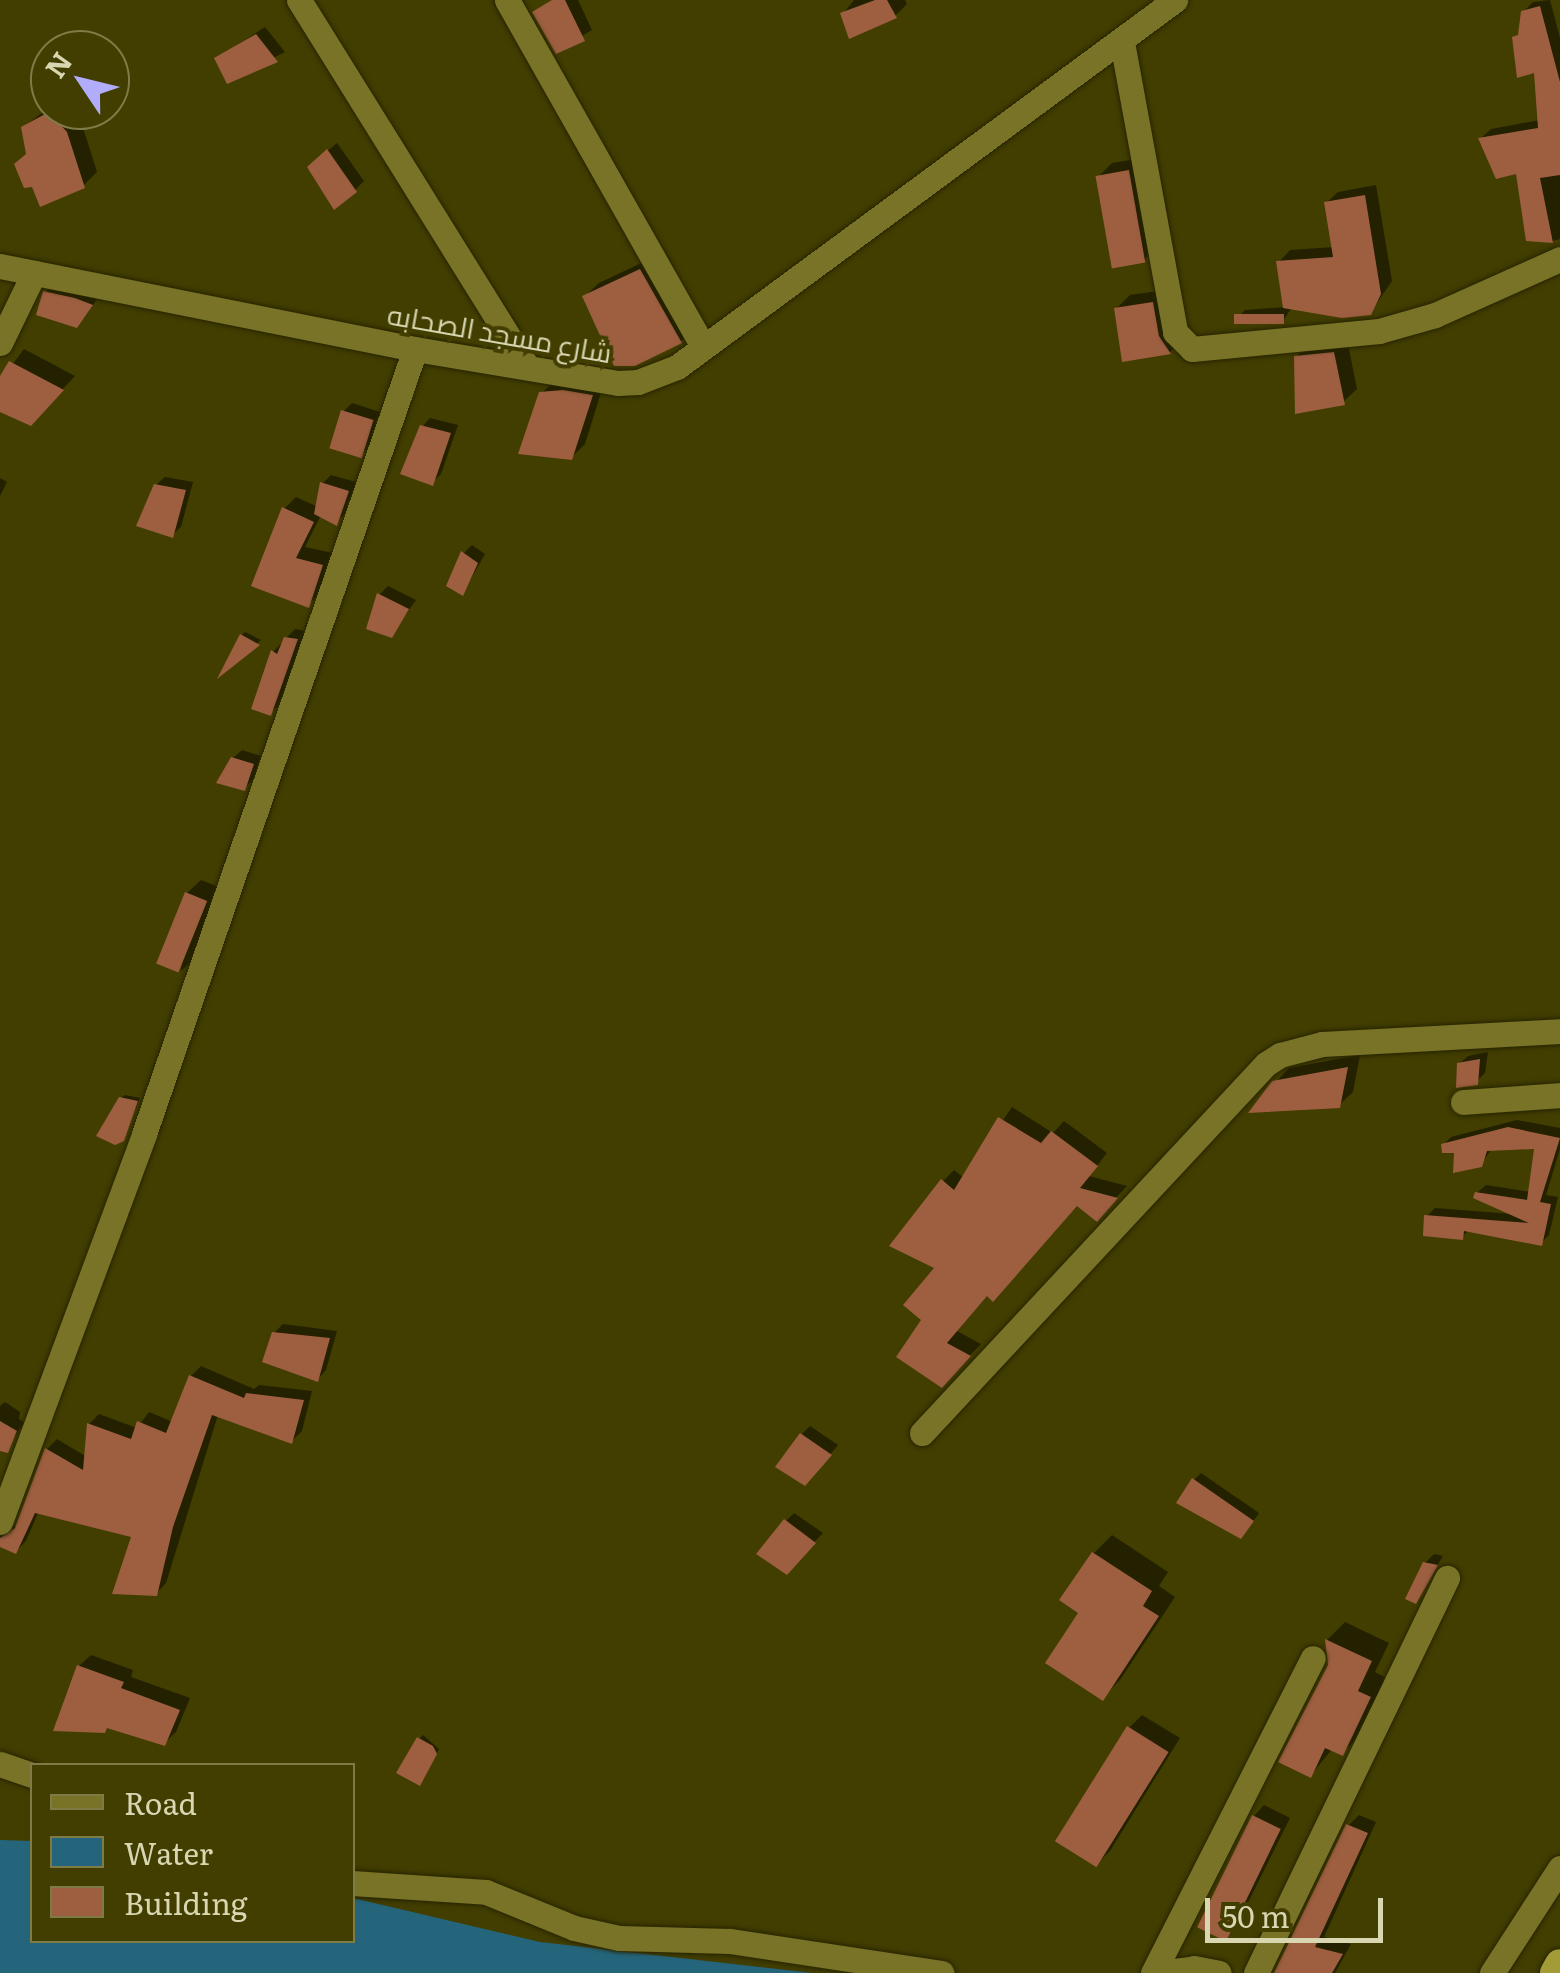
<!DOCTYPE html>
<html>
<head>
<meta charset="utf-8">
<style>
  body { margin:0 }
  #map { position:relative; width:1560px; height:1973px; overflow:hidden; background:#423e00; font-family:Literata,Cairo,serif }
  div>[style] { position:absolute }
  .water>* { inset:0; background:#24657c }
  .shadow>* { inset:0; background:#0007 }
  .building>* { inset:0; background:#9e5f41; transform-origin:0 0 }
  .roads { filter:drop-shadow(0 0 2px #272400) drop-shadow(0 0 2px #272400) }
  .minor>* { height:25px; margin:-12.5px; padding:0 12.5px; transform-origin:12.5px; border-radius:12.5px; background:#787326 }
  .highway>* { height:30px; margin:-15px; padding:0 15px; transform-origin:15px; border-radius:15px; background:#a29b38 }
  span { translate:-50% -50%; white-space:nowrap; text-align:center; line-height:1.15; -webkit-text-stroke:8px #423e00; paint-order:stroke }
  .street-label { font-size:28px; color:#d8d7b2 }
  .legend { position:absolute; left:30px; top:1763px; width:325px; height:180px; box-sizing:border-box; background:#423e00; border:2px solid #7e7b47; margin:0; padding:12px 18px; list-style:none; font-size:30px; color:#d8d7b2 }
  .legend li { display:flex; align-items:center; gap:20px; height:50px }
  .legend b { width:50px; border:2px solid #7e7b47 }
  .north { position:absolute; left:30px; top:30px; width:100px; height:100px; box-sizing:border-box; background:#423e00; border:2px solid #7e7b47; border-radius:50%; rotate:305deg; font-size:28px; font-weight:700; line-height:40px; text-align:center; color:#d8d7b2 }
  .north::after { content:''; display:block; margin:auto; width:35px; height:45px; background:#b1adfa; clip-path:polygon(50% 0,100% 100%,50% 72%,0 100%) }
  .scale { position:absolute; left:1205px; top:1898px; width:178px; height:45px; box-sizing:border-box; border:5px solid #d8d7b2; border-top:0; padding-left:12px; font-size:30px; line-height:35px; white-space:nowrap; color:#d8d7b2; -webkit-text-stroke:8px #423e00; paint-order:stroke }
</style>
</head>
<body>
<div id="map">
  <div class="water">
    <div style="clip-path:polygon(0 1840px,32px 1841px,32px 1940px,352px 1940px,353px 1898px,540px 1942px,813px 1973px,0 1973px)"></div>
  </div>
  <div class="shadow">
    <div style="clip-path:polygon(553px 0,578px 0,592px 30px,557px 51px)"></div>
    <div style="clip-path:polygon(854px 0,905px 0,907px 4px,895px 16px,843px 14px)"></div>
    <div style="clip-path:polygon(1550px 0,1560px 38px,1560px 239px,1552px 241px,1518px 170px,1481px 138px,1491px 129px,1540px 120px,1537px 70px,1515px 38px,1521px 31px,1523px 12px,1533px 2px)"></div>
    <div style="clip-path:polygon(265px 27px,285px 52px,228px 81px,217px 58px)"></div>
    <div style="clip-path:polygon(50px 107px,72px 110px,80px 118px,97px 172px,83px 186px,29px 152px,23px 127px)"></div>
    <div style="clip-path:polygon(337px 143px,364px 181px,355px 190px,318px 159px)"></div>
    <div style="clip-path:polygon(1142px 158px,1158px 246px,1144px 260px,1098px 177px,1112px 163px)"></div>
    <div style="clip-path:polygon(1376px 185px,1392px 281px,1370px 313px,1292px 307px,1283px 321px,1237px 318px,1245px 310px,1285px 307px,1279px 262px,1290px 250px,1334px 247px,1326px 203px,1338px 192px)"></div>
    <div style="clip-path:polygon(654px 257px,694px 328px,681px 341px,585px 296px,599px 283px)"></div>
    <div style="clip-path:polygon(54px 284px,99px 296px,85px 317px,45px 293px)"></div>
    <div style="clip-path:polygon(1166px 290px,1183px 339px,1170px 352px,1125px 359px,1116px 309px,1130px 295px)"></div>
    <div style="clip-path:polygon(1347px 339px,1357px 389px,1343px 402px,1296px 357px,1310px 343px)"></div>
    <div style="clip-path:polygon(24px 349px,75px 376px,44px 409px,0 409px,0 381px)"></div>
    <div style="clip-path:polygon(555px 380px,604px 383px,585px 444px,571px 458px,542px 393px)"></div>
    <div style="clip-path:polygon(352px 403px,380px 412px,368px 448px,359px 457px,343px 412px)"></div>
    <div style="clip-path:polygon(430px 418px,458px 425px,441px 474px,432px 483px,422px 427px)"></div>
    <div style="clip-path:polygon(331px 475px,356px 482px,344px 515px,335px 523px,321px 515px,305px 547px,333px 553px,320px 593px,308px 605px,255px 585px,284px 509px,296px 497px,318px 507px,323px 483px)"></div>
    <div style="clip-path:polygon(165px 477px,193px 482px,181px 527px,172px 535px,156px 485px)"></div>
    <div style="clip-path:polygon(0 478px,7px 482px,0 496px)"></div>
    <div style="clip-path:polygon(472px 545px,485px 554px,463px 593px,464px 553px)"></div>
    <div style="clip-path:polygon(388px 586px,416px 600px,391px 635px,379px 595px)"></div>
    <div style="clip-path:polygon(295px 629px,305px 631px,279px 705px,270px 713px,273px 652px)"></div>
    <div style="clip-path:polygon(245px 632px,261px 640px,224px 670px,242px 635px)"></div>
    <div style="clip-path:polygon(242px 750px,261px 756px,253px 780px,244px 788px,233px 758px)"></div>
    <div style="clip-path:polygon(201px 880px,219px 887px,195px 958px,181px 971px,187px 893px)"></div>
    <div style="clip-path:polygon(1488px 1052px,1485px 1073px,1476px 1082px,1459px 1064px,1468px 1056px)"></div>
    <div style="clip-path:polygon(1360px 1055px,1353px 1092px,1339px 1105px,1250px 1110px,1289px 1068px)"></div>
    <div style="clip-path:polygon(125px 1095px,140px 1098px,123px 1139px,121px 1098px)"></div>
    <div style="clip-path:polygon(1012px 1107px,1053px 1133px,1064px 1121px,1107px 1153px,1089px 1176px,1127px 1186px,1096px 1219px,1078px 1204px,988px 1293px,957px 1331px,981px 1344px,941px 1385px,924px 1320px,938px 1268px,943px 1181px,954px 1170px,964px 1178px)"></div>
    <div style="clip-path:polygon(1517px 1120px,1560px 1128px,1560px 1149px,1546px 1195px,1558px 1197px,1549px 1235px,1541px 1243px,1469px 1230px,1462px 1237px,1427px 1216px,1435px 1208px,1513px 1214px,1477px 1193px,1486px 1185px,1531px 1192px,1537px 1146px,1492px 1148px,1481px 1165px,1443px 1145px,1451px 1137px)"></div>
    <div style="clip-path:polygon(283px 1324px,337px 1331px,326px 1370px,318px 1379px,274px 1333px)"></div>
    <div style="clip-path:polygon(201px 1366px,254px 1389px,259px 1385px,312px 1391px,302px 1431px,292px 1441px,218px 1415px,166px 1583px,156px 1594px,134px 1536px,39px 1511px,26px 1541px,16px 1551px,0 1544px,0 1524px,16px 1527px,47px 1449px,57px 1439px,87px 1457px,89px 1424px,99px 1414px,137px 1428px,149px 1412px,173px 1422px,191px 1376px)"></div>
    <div style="clip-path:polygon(5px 1402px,20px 1412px,19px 1419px,24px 1422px,7px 1450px,0 1449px,0 1406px)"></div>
    <div style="clip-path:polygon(810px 1426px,838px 1445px,814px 1474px,802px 1434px)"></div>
    <div style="clip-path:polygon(1201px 1473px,1259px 1513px,1248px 1529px,1194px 1480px)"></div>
    <div style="clip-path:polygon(794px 1513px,823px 1533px,786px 1572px,786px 1521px)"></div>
    <div style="clip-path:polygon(1112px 1535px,1168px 1572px,1159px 1586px,1175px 1597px,1120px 1680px,1102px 1698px,1082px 1612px,1094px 1553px)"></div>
    <div style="clip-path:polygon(1434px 1554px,1443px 1556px,1416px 1601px,1425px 1563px)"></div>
    <div style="clip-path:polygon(1345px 1622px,1389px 1643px,1375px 1672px,1388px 1679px,1361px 1735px,1342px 1753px,1333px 1748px,1311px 1775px,1330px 1666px,1327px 1640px)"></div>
    <div style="clip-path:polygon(91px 1655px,133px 1670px,131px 1677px,190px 1698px,176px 1732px,164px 1743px,109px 1726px,79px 1666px)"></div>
    <div style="clip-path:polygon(1142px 1715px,1180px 1738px,1110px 1851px,1097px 1864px,1129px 1728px)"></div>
    <div style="clip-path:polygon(423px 1735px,439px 1749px,423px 1780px,419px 1739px)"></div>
    <div style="clip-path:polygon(1264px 1805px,1290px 1818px,1236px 1927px,1225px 1938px,1254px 1816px)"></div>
    <div style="clip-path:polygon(1359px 1815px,1376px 1822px,1324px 1937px,1351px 1944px,1335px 1973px,1275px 1973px,1348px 1826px)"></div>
  </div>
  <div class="building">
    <div style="clip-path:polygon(552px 0,565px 0,585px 41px,556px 54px,532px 12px)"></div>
    <div style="clip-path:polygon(875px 0,887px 0,897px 18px,849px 39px,840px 13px)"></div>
    <div style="clip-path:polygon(1540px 6px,1560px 82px,1560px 175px,1540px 178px,1553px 243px,1526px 241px,1516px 174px,1496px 179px,1478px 138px,1538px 128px,1534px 73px,1517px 78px,1512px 37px,1518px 35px,1521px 11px)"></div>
    <div style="clip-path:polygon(256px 34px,278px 62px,227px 84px,214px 58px)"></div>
    <div style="clip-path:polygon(49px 112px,67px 132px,85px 188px,40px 207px,32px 187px,24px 188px,14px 164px,26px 154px,21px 127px)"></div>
    <div style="clip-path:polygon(327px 149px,357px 192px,334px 210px,307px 167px)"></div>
    <div style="left:1129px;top:170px;width:94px;height:34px;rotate:80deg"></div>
    <div style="clip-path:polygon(1365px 195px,1381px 294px,1371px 315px,1342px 318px,1283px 308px,1276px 261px,1333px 257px,1324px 202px)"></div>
    <div style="clip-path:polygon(640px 269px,682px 343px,635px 366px,614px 366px,582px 296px)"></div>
    <div style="clip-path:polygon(43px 291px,75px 298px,93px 305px,77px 328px,36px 315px)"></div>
    <div style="clip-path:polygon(1153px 302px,1159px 336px,1171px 354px,1122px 362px,1114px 308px)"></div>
    <div style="left:1284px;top:314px;width:10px;height:50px;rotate:90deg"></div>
    <div style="clip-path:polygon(1334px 352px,1345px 405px,1295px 414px,1294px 356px)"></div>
    <div style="clip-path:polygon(9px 361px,64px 390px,31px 426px,0 412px,0 376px)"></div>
    <div style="clip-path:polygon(563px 390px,593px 395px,572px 460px,518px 454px,539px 392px)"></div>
    <div style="left:341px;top:410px;width:34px;height:40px;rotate:17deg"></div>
    <div style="clip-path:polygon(420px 425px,451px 433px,433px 486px,400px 474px)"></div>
    <div style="clip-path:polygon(320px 482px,349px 491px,337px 526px,314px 514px)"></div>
    <div style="clip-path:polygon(154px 484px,186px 490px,173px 538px,136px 526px)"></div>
    <div style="clip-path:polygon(282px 507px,314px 522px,296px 558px,323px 565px,309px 608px,251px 586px)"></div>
    <div style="clip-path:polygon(461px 551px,478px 563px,463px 596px,446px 586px)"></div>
    <div style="clip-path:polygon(377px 593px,409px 609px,392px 638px,366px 629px)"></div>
    <div style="clip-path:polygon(240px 634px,260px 645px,217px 679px)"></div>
    <div style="clip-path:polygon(284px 637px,298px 639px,271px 716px,251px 709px,271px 650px,277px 654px)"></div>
    <div style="clip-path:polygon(231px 757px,254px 764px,245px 791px,216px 783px)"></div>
    <div style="left:185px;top:892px;width:24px;height:77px;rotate:22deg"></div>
    <div style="clip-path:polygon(1480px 1059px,1478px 1085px,1456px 1088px,1457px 1063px)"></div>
    <div style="clip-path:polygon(1348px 1067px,1340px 1108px,1248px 1113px,1272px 1081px)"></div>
    <div style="clip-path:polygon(119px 1097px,138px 1101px,124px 1141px,115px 1145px,96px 1136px)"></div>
    <div style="clip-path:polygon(998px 1117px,1041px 1143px,1051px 1131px,1098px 1166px,1080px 1188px,1118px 1198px,1097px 1222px,1077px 1206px,993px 1302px,987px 1296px,947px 1343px,971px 1356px,942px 1388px,896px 1357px,921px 1320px,903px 1305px,934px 1268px,889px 1246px,941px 1179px,954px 1190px)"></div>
    <div style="clip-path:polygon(1508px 1127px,1560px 1138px,1540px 1202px,1551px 1204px,1542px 1246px,1464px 1231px,1463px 1240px,1423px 1236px,1424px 1215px,1529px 1223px,1473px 1198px,1475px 1192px,1527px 1200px,1534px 1149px,1487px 1151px,1482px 1167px,1453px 1173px,1454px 1153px,1442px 1153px,1441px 1144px)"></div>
    <div style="clip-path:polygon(272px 1332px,330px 1338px,318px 1382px,262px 1362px)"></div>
    <div style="clip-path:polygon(189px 1375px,244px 1398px,246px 1393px,304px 1400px,292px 1444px,212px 1415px,173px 1527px,157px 1596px,112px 1594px,131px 1537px,35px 1513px,16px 1554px,0 1547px,0 1538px,15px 1528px,45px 1448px,83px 1470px,87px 1423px,131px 1439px,137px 1421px,166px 1433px)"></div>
    <div style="clip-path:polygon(0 1421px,17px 1431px,8px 1453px,0 1451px)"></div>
    <div style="clip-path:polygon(800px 1433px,832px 1455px,805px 1486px,775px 1467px)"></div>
    <div style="clip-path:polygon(1192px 1478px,1254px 1521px,1241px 1539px,1176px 1503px)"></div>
    <div style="clip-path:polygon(784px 1519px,816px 1543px,787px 1575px,756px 1554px)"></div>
    <div style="clip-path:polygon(1092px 1552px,1152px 1591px,1143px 1606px,1159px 1616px,1103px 1701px,1045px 1663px,1078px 1613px,1059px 1600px)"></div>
    <div style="clip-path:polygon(1423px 1562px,1438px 1565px,1416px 1604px,1405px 1599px)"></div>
    <div style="clip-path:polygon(1325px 1639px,1372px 1661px,1358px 1691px,1371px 1697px,1343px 1756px,1325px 1748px,1311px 1778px,1278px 1762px,1328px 1665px)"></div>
    <div style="clip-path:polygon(77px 1665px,124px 1682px,121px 1688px,180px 1710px,165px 1746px,107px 1728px,105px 1733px,53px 1731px)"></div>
    <div style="left:1127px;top:1726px;width:49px;height:136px;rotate:32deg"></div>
    <div style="clip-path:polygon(417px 1737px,433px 1746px,437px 1754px,420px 1786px,396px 1773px)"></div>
    <div style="left:1252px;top:1815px;width:32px;height:125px;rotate:26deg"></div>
    <div style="clip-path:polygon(1346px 1824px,1368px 1833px,1315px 1947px,1343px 1954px,1332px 1973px,1274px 1973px)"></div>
  </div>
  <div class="roads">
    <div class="minor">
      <div style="left:299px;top:0;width:432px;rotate:58.1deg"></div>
      <div style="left:507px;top:0;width:399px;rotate:60.5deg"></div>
      <div style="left:1122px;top:42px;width:295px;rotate:79.6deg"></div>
      <div style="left:1175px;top:332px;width:24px;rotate:45deg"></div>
      <div style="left:1192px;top:349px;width:188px;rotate:-5.5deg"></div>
      <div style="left:1379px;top:331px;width:58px;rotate:-15.9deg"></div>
      <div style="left:1435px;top:315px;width:137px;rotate:-24.1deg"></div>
      <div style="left:0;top:266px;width:423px;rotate:11.3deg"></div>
      <div style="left:415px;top:349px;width:206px;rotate:9.5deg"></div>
      <div style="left:618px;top:383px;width:20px;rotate:-3deg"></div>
      <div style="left:638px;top:382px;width:42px;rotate:-21deg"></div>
      <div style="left:677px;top:367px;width:619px;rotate:-36.39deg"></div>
      <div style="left:0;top:343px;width:78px;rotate:-64.1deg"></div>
      <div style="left:1463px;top:1102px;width:97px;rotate:-4.1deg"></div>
      <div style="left:922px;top:1433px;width:504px;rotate:-47.01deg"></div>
      <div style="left:1266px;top:1064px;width:17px;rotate:-33deg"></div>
      <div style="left:1280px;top:1055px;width:43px;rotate:-14.7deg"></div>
      <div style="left:1322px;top:1044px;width:238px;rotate:-3.1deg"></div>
      <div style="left:0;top:1522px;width:414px;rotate:-69.6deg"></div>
      <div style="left:144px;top:1134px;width:830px;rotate:-70.95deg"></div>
      <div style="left:0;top:1764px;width:34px;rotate:19deg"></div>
      <div style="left:352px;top:1883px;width:134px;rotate:3.8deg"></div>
      <div style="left:486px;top:1892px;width:95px;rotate:22.2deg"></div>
      <div style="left:574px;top:1928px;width:46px;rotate:12.5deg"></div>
      <div style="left:619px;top:1938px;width:111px;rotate:1.5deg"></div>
      <div style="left:730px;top:1941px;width:214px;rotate:8.6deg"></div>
      <div style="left:1153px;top:1973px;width:353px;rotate:-63.1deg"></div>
      <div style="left:1160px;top:1973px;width:34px;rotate:-8deg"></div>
      <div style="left:1194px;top:1968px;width:25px;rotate:11deg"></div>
      <div style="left:1256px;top:1973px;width:439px;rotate:-64.2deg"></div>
      <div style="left:1492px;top:1973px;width:125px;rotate:-57.1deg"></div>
    </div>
    <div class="highway">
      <div style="left:1555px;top:1973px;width:10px;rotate:-61deg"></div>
    </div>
  </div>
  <div class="street-label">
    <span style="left:500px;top:332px;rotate:10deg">شارع مسجد الصحابه</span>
  </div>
  <ul class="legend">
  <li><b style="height:12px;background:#787326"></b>Road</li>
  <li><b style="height:28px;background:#24657c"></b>Water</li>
  <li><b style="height:28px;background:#9e5f41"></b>Building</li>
  </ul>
  <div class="north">N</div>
  <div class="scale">50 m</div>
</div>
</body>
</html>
